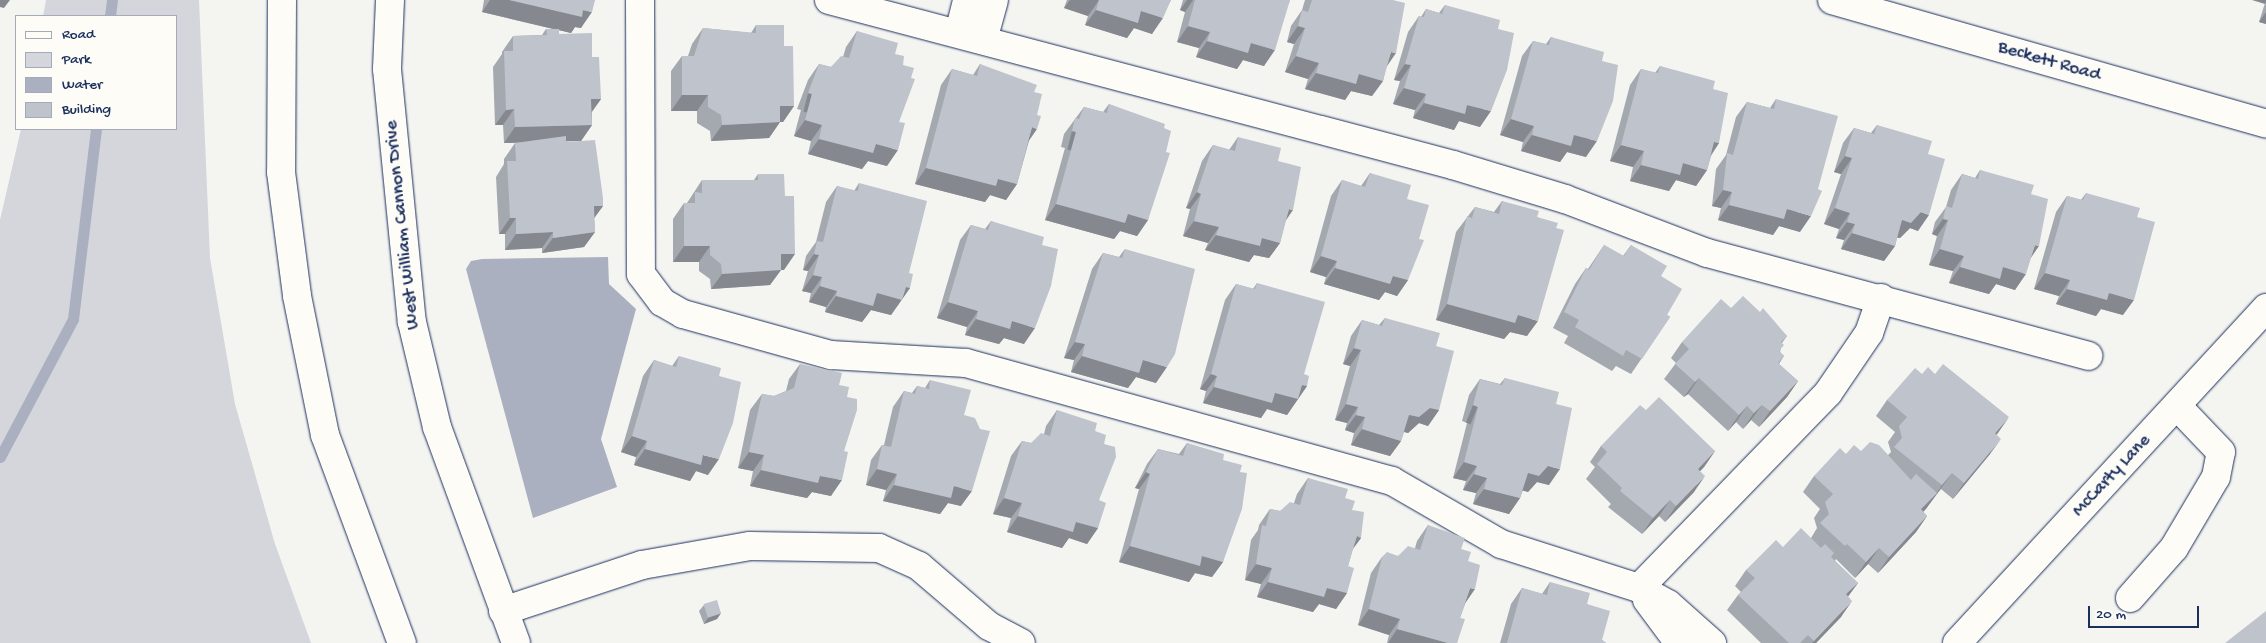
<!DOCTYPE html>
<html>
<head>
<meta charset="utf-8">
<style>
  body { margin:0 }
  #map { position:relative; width:2266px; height:643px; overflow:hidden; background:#f4f4f1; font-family:"Gochi Hand",sans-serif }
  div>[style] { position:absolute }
  .green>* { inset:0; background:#d4d6db }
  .water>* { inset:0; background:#aab0bf }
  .stream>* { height:11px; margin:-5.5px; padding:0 5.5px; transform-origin:5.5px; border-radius:5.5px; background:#aab0bf }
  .roads { filter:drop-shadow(0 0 1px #1b2f5e) drop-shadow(0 0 1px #1b2f5e) }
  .minor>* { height:28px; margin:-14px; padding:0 14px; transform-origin:14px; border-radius:14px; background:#fdfcf7 }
  .major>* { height:28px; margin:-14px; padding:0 14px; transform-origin:14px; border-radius:14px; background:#fdfcf7 }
  .wall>* { inset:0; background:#a4a8af }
  .shaded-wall>* { inset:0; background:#86888f; transform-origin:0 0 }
  .building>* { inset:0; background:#bfc3cc; transform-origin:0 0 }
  span { translate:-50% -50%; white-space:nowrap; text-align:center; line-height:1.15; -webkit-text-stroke:4px #fdfcf7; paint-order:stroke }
  .street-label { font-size:19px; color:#1b2f5e }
  .legend { position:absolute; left:15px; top:15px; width:162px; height:115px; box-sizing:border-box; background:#fdfcf7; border:1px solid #a3aaba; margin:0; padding:6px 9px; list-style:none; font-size:15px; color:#1b2f5e }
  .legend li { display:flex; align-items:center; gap:10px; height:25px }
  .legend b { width:25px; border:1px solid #a3aaba }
  .scale { position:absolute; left:2088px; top:606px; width:111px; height:22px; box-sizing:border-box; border:2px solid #1b2f5e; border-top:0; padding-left:6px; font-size:15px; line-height:18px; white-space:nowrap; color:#1b2f5e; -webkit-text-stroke:4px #fdfcf7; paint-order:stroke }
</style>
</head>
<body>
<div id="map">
  <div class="green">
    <div style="clip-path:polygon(46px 0,199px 0,210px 258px,235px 404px,275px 544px,311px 643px,0 643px,0 220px,21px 129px,176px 129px,176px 16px,43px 16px)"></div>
  </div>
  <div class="water">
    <div style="clip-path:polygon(608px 257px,609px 284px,636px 309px,601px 439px,617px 487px,533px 518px,466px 269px,471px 261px,482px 259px)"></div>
  </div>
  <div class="stream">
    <div style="left:110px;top:16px;width:16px;rotate:-83deg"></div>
    <div style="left:0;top:457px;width:156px;rotate:-62.1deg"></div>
    <div style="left:73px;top:319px;width:191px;rotate:-83.1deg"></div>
  </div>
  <div class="roads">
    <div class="minor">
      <div style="left:640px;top:0;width:274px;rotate:89.8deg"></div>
      <div style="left:641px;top:274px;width:35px;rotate:53deg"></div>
      <div style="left:662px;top:302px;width:24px;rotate:30deg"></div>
      <div style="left:683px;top:314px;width:154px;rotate:15.5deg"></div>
      <div style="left:831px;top:355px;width:135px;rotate:3.4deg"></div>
      <div style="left:966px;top:363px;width:442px;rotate:15.5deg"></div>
      <div style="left:1392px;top:481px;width:126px;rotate:30deg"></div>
      <div style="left:1501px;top:544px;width:145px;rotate:17.7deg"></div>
      <div style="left:1639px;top:588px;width:33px;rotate:29deg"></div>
      <div style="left:1668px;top:604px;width:59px;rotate:41.6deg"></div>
      <div style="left:829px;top:0;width:645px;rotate:14.81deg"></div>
      <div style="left:1453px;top:165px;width:117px;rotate:16.9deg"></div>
      <div style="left:1565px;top:199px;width:152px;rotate:20.8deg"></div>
      <div style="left:1707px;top:253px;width:395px;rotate:15.1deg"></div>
      <div style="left:1832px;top:0;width:451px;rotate:15.9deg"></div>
      <div style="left:959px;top:33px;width:34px;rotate:-76deg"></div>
      <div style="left:983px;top:40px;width:41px;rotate:-74.6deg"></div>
      <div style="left:1639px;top:588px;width:272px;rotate:-45.9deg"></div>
      <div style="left:1828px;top:393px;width:73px;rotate:-55.7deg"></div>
      <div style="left:1869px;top:333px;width:37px;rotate:-71deg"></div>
      <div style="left:2130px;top:598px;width:67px;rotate:-48.7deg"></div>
      <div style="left:2174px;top:548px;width:82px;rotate:-59.4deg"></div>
      <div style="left:2216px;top:477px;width:25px;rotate:-79deg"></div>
      <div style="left:2221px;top:452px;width:64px;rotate:-133.7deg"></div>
      <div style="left:1647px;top:600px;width:54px;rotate:53.3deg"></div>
      <div style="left:503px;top:611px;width:146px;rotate:-18.3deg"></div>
      <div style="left:642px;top:565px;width:110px;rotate:-10deg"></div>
      <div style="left:750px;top:546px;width:129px;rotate:0.9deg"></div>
      <div style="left:879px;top:548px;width:44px;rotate:24.2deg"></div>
      <div style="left:919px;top:566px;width:92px;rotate:40.6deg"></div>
      <div style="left:989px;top:626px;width:36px;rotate:28deg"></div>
      <div style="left:1957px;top:643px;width:456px;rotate:-47.3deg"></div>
    </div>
    <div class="major">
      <div style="left:282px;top:0;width:172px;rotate:90.3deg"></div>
      <div style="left:281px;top:172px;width:125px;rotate:82.6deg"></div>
      <div style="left:297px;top:296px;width:142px;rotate:78.6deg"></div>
      <div style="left:325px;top:435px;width:222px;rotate:69.7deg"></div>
      <div style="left:390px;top:0;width:69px;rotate:92.5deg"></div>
      <div style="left:387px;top:69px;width:254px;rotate:84.4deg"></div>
      <div style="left:412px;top:322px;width:108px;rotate:76.6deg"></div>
      <div style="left:437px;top:427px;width:230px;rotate:69.9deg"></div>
    </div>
  </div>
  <div class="wall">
    <div style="clip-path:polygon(484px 0,595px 0,581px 28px,575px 27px,571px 33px,559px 30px,559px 34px,592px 57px,601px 99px,592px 112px,592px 125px,581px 141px,566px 141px,603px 206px,594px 218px,595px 232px,584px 247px,542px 253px,542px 248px,505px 250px,505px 234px,499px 234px,496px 177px,504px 164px,504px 159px,515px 143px,524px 142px,504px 143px,503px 125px,495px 125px,493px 67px,502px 54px,502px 52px,513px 36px,542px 35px,546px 29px,553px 29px,482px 12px)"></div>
    <div style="clip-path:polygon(1067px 0,1171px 0,1152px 34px,1134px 28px,1127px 38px,1085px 25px,1088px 16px,1064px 8px)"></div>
    <div style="clip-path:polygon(1183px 0,1290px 0,1264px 66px,1243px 60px,1237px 69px,1196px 57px,1199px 48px,1177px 42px,1185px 12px,1180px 10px)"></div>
    <div style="clip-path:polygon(1305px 0,1393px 0,1386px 67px,1383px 81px,1372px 96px,1351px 91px,1345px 100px,1305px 89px,1308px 79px,1285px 72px,1294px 44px,1287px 42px,1291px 26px,1302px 10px)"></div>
    <div style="clip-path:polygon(2266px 0,2266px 24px,2259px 22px)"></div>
    <div style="clip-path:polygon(1445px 5px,1498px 29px,1480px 127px,1459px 121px,1454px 130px,1413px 118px,1415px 110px,1393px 104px,1400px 81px,1394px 80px,1408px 32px,1419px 16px,1421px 17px,1426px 9px,1439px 13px)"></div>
    <div style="clip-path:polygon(756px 25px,784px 46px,794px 106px,783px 122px,780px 122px,769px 138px,711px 141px,710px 131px,697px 123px,697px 111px,671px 111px,671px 71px,682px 56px,688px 56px,692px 44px,703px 28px,751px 33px)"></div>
    <div style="clip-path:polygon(857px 31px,895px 54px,903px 65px,899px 122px,887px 166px,868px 161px,862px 169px,808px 154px,811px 141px,794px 136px,801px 110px,797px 109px,808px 80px,819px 64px,831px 67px,843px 57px,846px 47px)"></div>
    <div style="clip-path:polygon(1551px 37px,1602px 61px,1586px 157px,1567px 152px,1560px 162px,1521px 151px,1523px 142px,1500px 135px,1522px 56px,1533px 41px,1546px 44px)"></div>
    <div style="clip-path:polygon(980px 64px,1034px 92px,1029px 141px,1017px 184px,1006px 200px,990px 195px,985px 202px,915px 184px,941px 85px,952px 69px,973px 75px)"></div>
    <div style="clip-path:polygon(1660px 66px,1713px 89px,1719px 143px,1711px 156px,1707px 170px,1696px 186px,1676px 180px,1669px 191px,1630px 181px,1633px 167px,1610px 161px,1630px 85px,1641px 69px,1655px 73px)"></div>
    <div style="clip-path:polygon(1776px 99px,1800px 232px,1779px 226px,1773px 235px,1718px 220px,1721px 208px,1712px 206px,1716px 169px,1726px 155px,1736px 117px,1747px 102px,1770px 108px)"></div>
    <div style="clip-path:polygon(1109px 104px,1164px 128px,1148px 220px,1137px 236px,1120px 231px,1114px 239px,1045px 220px,1065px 148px,1061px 147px,1064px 134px,1084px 107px,1103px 112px)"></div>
    <div style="clip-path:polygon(1877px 125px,1928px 154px,1918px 231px,1910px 228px,1900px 238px,1897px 238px,1895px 246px,1884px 261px,1841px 249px,1844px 240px,1836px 238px,1839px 229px,1824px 224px,1841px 174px,1834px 172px,1843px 143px,1854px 128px,1871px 133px)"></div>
    <div style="clip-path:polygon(1238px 137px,1278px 161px,1286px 219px,1280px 243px,1269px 258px,1254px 255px,1249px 262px,1205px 250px,1208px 243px,1183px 236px,1190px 209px,1186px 208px,1202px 161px,1213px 145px,1229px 150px)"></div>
    <div style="clip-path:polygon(1980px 170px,2031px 194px,2031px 257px,2015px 290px,1996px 284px,1989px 294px,1949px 283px,1953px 271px,1929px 265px,1937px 236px,1932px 234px,1935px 222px,1946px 207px,1951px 190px,1962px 174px,1975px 178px)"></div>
    <div style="clip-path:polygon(1370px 173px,1407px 199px,1408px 280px,1397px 296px,1385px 292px,1379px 300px,1324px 284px,1326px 277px,1310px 272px,1331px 196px,1342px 180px,1361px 186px)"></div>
    <div style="clip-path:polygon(758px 174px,784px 270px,781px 270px,770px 285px,711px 289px,710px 279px,699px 271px,699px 262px,673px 262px,673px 219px,684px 203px,687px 203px,702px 180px,754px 180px)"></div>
    <div style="clip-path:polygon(859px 183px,909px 273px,910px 288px,891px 315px,871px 310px,862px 322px,825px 312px,826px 307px,809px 302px,811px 293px,802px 291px,808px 271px,803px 270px,806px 256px,816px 242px,826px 202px,837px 186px,854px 191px)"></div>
    <div style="clip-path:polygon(2086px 193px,2137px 217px,2123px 315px,2101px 309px,2096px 316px,2056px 304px,2059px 296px,2034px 289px,2056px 212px,2067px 196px,2081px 200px)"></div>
    <div style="clip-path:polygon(1502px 201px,1537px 217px,1556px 228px,1527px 336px,1510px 332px,1504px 339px,1436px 320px,1456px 232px,1475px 207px,1494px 212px)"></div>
    <div style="clip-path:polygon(991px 221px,1042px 245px,1024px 344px,1004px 338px,999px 344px,965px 335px,967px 327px,937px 318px,960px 240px,971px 225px,985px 229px)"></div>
    <div style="clip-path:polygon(1604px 245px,1623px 256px,1631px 245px,1661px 276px,1667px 315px,1670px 317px,1631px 374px,1616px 366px,1612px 371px,1564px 343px,1568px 336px,1553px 328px,1575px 284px,1586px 268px,1588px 269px)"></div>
    <div style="clip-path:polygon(1125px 249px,1156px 383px,1136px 377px,1128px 388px,1071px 372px,1074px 360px,1064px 358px,1092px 269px,1103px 253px,1119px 257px)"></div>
    <div style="clip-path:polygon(1257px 283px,1304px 374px,1307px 386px,1287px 415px,1267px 409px,1261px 418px,1203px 403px,1206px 391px,1200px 389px,1225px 300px,1236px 284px,1253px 289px)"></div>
    <div style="clip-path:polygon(1760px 312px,1787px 336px,1782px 343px,1780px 352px,1784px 356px,1779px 364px,1798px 381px,1787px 397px,1759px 427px,1751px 420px,1743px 429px,1736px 422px,1728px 431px,1688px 394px,1684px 397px,1664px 379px,1676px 363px,1671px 358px,1682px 342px)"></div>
    <div style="clip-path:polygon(1385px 318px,1436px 346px,1439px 410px,1428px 426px,1419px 423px,1408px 433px,1404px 432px,1401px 441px,1390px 456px,1351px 445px,1354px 433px,1345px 430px,1347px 423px,1335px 420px,1350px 366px,1343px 364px,1351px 336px,1362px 320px,1379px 325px)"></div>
    <div style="clip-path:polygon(679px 356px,708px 475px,696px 471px,690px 481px,634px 465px,636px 457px,621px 452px,643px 376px,654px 360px,672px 366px)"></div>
    <div style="clip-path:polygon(800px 364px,839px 385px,847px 397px,844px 451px,831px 496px,812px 492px,807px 498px,750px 486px,753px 471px,738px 468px,750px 410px,762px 394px,774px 396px,786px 391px,789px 379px)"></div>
    <div style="clip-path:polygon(1922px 374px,1997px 435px,1990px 454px,1953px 499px,1941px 489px,1923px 512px,1927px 516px,1916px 532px,1878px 573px,1868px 564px,1855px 578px,1836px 559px,1835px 561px,1858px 583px,1848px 596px,1841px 617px,1816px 643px,1761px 643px,1727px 610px,1738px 595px,1741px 592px,1735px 586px,1746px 570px,1811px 538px,1817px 528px,1814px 518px,1820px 509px,1803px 492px,1814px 476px,1846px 454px,1861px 451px,1888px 455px,1891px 452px,1888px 442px,1895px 432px,1876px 416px,1887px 400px)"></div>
    <div style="clip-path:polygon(1505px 378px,1556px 404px,1549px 485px,1537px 482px,1528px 492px,1523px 490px,1520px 498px,1509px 514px,1473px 504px,1476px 493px,1463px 490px,1466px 481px,1453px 478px,1467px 423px,1462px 421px,1469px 395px,1480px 379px,1500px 384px)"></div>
    <div style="clip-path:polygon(930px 380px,964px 415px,961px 506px,948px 503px,940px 514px,883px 501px,886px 490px,866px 485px,871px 460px,882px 445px,884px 445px,893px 407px,904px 391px,912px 393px,917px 386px,925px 388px)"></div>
    <div style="clip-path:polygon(1057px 410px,1095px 431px,1104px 444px,1099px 500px,1098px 528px,1087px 544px,1069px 538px,1062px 548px,1007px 532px,1011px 518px,993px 514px,1011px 456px,1022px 441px,1031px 443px,1044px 434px,1046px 426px)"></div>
    <div style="clip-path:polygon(1646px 410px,1715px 451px,1704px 467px,1700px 471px,1694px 492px,1665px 522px,1659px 516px,1642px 534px,1608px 507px,1611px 504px,1586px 479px,1595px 467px,1590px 462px,1601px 446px)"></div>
    <div style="clip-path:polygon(1187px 443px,1223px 460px,1240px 472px,1223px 562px,1212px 577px,1195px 573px,1189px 582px,1119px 562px,1139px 489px,1135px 488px,1147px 464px,1158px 449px,1179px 454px)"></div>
    <div style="clip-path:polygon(1308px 478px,1345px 498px,1352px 510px,1361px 538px,1353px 548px,1348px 566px,1347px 593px,1336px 609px,1319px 604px,1313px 612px,1257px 597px,1261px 584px,1245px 580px,1251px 540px,1258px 530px,1259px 525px,1270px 509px,1280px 511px,1294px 503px,1297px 494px)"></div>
    <div style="clip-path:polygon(1428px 525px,1461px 549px,1468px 561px,1465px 604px,1460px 618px,1457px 643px,1387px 643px,1389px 635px,1358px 625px,1371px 573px,1382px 557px,1398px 556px,1415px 548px,1417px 541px)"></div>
    <div style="clip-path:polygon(1550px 582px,1587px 604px,1602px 640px,1606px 643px,1500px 643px,1511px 604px,1522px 588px,1542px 594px)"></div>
    <div style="clip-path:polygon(704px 605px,721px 613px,717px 619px,704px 624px,699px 611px)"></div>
  </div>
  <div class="shaded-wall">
    <div style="clip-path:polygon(0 0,10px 0,4px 8px,0 7px)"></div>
    <div style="clip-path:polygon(490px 0,509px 0,592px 12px,581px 28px,575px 27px,571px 33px,482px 12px)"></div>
    <div style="clip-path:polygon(1070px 0,1099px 0,1088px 16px,1064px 8px)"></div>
    <div style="clip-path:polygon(1187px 0,1193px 0,1185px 12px,1180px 10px)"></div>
    <div style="clip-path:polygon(2252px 0,2266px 0,2266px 2px,2265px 4px)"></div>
    <div style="clip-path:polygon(1096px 10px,1141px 11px,1163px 18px,1152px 34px,1134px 28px,1127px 38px,1085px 25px)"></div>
    <div style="clip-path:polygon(2266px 12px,2266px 24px,2259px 22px)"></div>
    <div style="clip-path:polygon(1188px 26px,1210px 32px,1199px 48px,1177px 42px)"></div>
    <div style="clip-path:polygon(1298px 26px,1305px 28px,1294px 44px,1287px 42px)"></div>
    <div style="clip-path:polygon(1207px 41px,1251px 43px,1275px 50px,1264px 66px,1243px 60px,1237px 69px,1196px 57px)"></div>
    <div style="clip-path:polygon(1391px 52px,1396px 53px,1385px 69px)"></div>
    <div style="clip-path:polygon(1296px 56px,1319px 63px,1308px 79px,1285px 72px)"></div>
    <div style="clip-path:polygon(1405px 64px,1411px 65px,1400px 81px,1394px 80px)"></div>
    <div style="clip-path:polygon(1316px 73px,1359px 74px,1383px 81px,1372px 96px,1351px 91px,1345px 100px,1305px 89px)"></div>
    <div style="clip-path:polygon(1404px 88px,1426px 94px,1415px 110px,1393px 104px)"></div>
    <div style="left:808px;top:93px;width:4px;height:19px;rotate:14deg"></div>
    <div style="clip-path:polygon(682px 95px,708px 95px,697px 111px,671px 111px)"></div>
    <div style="clip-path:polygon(591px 99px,601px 99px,590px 114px)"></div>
    <div style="clip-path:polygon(1424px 103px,1467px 105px,1491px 111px,1480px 127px,1459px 121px,1454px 130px,1413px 118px)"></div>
    <div style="clip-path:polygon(780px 106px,794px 106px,783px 122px,769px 122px)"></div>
    <div style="clip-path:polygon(514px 109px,503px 125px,495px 125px,506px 110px)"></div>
    <div style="clip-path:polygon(1511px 119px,1534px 126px,1523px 142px,1500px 135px)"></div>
    <div style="clip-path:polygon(805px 120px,822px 125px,811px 141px,794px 136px)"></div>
    <div style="clip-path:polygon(780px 122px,769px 138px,711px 141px,722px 125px)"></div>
    <div style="clip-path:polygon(592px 125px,581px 141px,504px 143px,515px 127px)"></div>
    <div style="clip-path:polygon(1032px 127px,1037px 129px,1026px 145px)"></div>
    <div style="left:1072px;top:131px;width:4px;height:19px;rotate:14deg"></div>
    <div style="clip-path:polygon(1532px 135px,1574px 135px,1597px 141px,1586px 157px,1567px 152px,1560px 162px,1521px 151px)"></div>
    <div style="clip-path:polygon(819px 139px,876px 144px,898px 150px,887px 166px,868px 161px,862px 169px,808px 154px)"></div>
    <div style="clip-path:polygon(1714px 142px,1719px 143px,1708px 159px)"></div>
    <div style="clip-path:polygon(1621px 145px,1644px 151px,1633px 167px,1610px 161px)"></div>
    <div style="clip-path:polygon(1845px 156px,1852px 158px,1841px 174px,1834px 172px)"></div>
    <div style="clip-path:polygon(1683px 163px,1707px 170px,1696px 186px,1676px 180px,1669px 191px,1630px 181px,1641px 165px)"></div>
    <div style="clip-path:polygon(926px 168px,998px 179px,1017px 184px,1006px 200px,990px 195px,985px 202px,915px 184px)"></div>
    <div style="clip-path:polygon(1723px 190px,1732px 192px,1721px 208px,1712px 206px)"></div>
    <div style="clip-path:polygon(1197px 192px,1201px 194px,1190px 209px,1186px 208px)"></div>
    <div style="clip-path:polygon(1056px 204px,1128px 214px,1148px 220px,1137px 236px,1120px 231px,1114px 239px,1045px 220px)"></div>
    <div style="clip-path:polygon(1729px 205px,1787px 209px,1811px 216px,1800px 232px,1779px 226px,1773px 235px,1718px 220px)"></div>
    <div style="clip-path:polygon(594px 206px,603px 206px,592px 221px)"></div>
    <div style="clip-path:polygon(1835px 208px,1850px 213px,1839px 229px,1824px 224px)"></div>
    <div style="clip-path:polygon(1289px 209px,1293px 210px,1282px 226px)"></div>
    <div style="clip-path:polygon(1921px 212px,1929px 215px,1918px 231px,1910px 228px,1900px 238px,1891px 236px,1902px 220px)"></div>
    <div style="clip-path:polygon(510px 218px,516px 218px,505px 234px,499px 234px)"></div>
    <div style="clip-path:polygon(1943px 219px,1948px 220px,1937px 236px,1932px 234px)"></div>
    <div style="clip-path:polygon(1194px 221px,1219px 227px,1208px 243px,1183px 236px)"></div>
    <div style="clip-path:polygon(1847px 222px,1855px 224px,1844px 240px,1836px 238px)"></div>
    <div style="clip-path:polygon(553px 232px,542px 248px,505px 250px,516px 234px)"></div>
    <div style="clip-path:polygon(595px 232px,584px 247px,542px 253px,553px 238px)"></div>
    <div style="clip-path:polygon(1852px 233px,1895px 246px,1884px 261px,1841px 249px)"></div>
    <div style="clip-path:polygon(1216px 235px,1262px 238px,1280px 243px,1269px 258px,1254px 255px,1249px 262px,1205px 250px)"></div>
    <div style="clip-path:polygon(2035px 245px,2039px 246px,2028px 262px)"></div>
    <div style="clip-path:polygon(684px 246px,710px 246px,699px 262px,673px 262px)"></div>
    <div style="clip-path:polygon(1940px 249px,1964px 256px,1953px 271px,1929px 265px)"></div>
    <div style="clip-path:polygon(781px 254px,795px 254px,784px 270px,781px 270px,770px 285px,711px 289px,722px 274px)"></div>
    <div style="clip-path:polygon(814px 254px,819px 255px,808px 271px,803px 270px)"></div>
    <div style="clip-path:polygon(1321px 256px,1337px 261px,1326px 277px,1310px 272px)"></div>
    <div style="clip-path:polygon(1960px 267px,2003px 267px,2026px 274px,2015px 290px,1996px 284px,1989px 294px,1949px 283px)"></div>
    <div style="clip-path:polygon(1335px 268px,1393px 276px,1408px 280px,1397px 296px,1385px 292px,1379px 300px,1324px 284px)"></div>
    <div style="clip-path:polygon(2045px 273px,2070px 280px,2059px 296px,2034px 289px)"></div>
    <div style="clip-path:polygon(813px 275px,822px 277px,811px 293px,802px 291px)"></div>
    <div style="clip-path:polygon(820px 286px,837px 291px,826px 307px,809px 302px)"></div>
    <div style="clip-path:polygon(906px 287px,910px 288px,891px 315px,871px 310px,862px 322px,825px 312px,836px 296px,877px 293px)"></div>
    <div style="clip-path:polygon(2067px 289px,2109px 293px,2134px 300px,2123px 315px,2101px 309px,2096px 316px,2056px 304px)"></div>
    <div style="clip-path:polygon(948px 302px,978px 311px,967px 327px,937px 318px)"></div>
    <div style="clip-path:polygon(1447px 304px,1518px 315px,1538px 321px,1527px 336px,1510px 332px,1504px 339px,1436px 320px)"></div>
    <div style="clip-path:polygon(976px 319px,1012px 321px,1035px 328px,1024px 344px,1004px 338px,999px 344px,965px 335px)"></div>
    <div style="clip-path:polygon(1075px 342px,1085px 344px,1074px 360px,1064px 358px)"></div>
    <div style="clip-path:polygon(1354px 348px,1361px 350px,1350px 366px,1343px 364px)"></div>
    <div style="clip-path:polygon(1082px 356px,1143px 360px,1167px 367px,1156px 383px,1136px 377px,1128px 388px,1071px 372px)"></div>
    <div style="clip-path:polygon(1211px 374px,1217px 376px,1206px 391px,1200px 389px)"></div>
    <div style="clip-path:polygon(1699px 378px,1688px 394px,1684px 397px,1695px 382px)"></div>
    <div style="clip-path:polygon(1798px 381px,1787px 397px,1759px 427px,1770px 411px)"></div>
    <div style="clip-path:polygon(1302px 385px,1307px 386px,1287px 415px,1267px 409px,1261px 418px,1203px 403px,1214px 387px,1275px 393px)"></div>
    <div style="clip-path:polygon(1346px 404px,1358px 407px,1347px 423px,1335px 420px)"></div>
    <div style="left:1473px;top:405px;width:5px;height:19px;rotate:22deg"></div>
    <div style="clip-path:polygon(1762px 405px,1751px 420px,1743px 429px,1754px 413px)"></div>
    <div style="clip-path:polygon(1747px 406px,1736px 422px,1728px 431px,1739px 415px)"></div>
    <div style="clip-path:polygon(1430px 408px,1439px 410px,1428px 426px,1419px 423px,1408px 433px,1398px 430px,1409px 415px)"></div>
    <div style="clip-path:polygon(1356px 415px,1365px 417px,1354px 433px,1345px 430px)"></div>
    <div style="clip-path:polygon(2009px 417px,1998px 433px,1984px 449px,1995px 433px)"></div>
    <div style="clip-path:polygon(1362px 429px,1401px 441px,1390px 456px,1351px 445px)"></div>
    <div style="clip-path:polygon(632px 436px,647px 441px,636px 457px,621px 452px)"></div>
    <div style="clip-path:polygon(2001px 439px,1990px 454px,1953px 499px,1964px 483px)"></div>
    <div style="clip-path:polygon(645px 449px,703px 455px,719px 459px,708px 475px,696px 471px,690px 481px,634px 465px)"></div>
    <div style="clip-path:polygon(1715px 451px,1704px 467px,1687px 485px,1698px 469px)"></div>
    <div style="clip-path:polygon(749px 452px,764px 455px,753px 471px,738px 468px)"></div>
    <div style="clip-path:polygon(1464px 462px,1477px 466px,1466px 481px,1453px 478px)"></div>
    <div style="clip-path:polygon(1548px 466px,1560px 469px,1549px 485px,1537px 482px,1528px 492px,1517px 489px,1528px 473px)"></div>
    <div style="clip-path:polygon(877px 469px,897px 474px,886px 490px,866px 485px)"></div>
    <div style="clip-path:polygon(761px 470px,820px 476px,842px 480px,831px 496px,812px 492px,807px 498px,750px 486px)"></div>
    <div style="clip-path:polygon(1146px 472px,1150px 474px,1139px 489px,1135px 488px)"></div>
    <div style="clip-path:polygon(1952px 473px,1926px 509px,1910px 525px,1921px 509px,1936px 494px,1942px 485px)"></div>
    <div style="clip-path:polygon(1474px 474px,1487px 478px,1476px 493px,1463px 490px)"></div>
    <div style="clip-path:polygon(1705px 476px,1694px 492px,1665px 522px,1676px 506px)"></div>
    <div style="clip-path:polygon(894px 485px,954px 486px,972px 491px,961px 506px,948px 503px,940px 514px,883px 501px)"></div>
    <div style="clip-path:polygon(1484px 489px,1520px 498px,1509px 514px,1473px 504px)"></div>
    <div style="clip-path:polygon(1004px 498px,1022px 503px,1011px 518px,993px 514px)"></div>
    <div style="clip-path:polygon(1670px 500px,1659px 516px,1642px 534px,1653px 518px)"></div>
    <div style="clip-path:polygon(1018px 516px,1076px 522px,1098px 528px,1087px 544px,1069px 538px,1062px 548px,1007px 532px)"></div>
    <div style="clip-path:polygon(1927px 516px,1916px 532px,1878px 573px,1889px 557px)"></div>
    <div style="clip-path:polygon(1357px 536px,1361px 538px,1350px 553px)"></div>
    <div style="clip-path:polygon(1130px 546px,1202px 556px,1223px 562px,1212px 577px,1195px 573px,1189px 582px,1119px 562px)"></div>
    <div style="clip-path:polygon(1879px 548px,1868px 564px,1855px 578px,1866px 562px)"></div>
    <div style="clip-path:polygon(1256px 564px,1272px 568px,1261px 584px,1245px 580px)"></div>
    <div style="clip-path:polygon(1268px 582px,1327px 588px,1347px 593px,1336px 609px,1319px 604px,1313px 612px,1257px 597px)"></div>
    <div style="clip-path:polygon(1858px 583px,1847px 598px,1846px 594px)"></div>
    <div style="clip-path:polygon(1470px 588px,1475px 589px,1464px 605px)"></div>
    <div style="clip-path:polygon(1852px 601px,1841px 617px,1816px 643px,1812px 643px)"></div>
    <div style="clip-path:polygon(1369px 609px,1400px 619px,1389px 635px,1358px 625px)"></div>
    <div style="clip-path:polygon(721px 613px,717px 619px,704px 624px,708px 618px)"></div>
    <div style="clip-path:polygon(1397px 629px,1448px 643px,1388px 643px)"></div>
  </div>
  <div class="building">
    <div style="clip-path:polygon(509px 0,595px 0,592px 12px,583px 10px,582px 17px)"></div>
    <div style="clip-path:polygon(1099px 0,1171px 0,1163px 18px,1141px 11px,1138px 23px,1096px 10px)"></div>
    <div style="clip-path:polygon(1195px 0,1290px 0,1275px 50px,1251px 43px,1248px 53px,1207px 41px,1210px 32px,1188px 26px)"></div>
    <div style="clip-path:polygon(1312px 0,1393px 0,1405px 3px,1396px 53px,1391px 52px,1383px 81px,1359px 74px,1356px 84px,1316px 73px,1319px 63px,1296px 56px,1305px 28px,1298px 26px,1302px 10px,1308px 12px)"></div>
    <div style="clip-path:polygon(1445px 5px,1500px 20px,1498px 29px,1514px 33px,1507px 70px,1491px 111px,1467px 105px,1465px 114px,1424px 103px,1426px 94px,1404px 88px,1411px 65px,1405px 64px,1419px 16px,1424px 17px,1426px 9px,1442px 14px)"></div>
    <div style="clip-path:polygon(756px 25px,784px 25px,784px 46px,793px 46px,794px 106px,780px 106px,780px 122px,722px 125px,721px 115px,708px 107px,708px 95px,682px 95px,682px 56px,694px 56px,703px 28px,756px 33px)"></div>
    <div style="clip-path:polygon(546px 29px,559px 29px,559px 34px,592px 33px,592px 57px,599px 57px,601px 99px,591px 99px,592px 125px,515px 127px,514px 109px,506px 110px,504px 51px,513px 51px,513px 36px,547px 35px)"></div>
    <div style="clip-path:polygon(857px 31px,898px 43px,895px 54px,904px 56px,903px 65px,914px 68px,911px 78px,915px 79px,899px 122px,905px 123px,898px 150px,876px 144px,873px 153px,819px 139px,822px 125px,805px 120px,812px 94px,808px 93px,819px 64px,831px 67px,841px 56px,849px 58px)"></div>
    <div style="clip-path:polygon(1551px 37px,1604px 52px,1602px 61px,1618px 65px,1613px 101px,1597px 141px,1574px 135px,1571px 146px,1532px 135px,1534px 126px,1511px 119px,1533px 41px,1549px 45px)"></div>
    <div style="clip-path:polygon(980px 64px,1037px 85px,1034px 92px,1042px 94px,1037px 115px,1041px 116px,1037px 129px,1032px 127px,1017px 184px,998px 179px,996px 186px,926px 168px,952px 69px,977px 76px)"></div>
    <div style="clip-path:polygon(1660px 66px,1715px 81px,1713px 89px,1728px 93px,1719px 143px,1714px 142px,1707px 170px,1683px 163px,1680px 175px,1641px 165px,1644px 151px,1621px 145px,1641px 69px,1658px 73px)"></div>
    <div style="clip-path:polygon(1776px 99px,1838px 116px,1818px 189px,1822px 191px,1811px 216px,1787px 209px,1784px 219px,1729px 205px,1732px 192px,1723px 190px,1727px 153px,1733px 155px,1747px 102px,1774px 109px)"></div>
    <div style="clip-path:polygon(1109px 104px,1165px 124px,1164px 128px,1171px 131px,1166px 152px,1170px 153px,1148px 220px,1128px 214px,1125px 223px,1056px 204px,1076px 132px,1072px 131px,1075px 118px,1079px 119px,1084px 107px,1107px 113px)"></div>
    <div style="clip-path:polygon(1877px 125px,1932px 141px,1928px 154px,1945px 159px,1929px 215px,1921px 212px,1911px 223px,1902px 220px,1895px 246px,1852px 233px,1855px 224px,1847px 222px,1850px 213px,1835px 208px,1852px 158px,1845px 156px,1854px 128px,1874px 134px)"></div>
    <div style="clip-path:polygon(566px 136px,566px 142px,595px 140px,603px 198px,603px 206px,594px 206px,595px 232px,553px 238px,553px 232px,516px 234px,516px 218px,510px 218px,507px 161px,516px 161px,515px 143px)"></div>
    <div style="clip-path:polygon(1238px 137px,1281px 148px,1278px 161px,1301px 167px,1293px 210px,1289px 209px,1280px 243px,1262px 238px,1260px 246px,1216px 235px,1219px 227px,1194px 221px,1201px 194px,1197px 192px,1213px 145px,1235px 151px)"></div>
    <div style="clip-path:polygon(1980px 170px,2034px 185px,2031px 194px,2048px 199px,2039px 246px,2035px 245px,2026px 274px,2003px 267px,2000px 279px,1960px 267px,1964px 256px,1940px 249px,1948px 220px,1943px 219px,1946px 206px,1952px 208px,1962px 174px,1978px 179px)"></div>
    <div style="clip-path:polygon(1370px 173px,1411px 185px,1407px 199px,1429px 205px,1419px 239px,1424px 240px,1408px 280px,1393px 276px,1390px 284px,1335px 268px,1337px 261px,1321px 256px,1342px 180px,1365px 187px)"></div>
    <div style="clip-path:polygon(758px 174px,784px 174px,785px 196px,794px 196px,795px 254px,781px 254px,781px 270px,722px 274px,721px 264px,710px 255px,710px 246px,684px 246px,684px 203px,695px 203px,695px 192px,702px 193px,702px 180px,758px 180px)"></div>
    <div style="clip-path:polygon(859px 183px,927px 201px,909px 273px,913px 274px,910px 288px,906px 287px,902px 300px,877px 293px,873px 306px,836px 296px,837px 291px,820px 286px,822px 277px,813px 275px,819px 255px,814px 254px,817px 241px,823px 242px,837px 186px,858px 191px)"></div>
    <div style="clip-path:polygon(2086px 193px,2140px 208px,2137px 217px,2155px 222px,2134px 300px,2109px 293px,2107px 300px,2067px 289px,2070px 280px,2045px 273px,2067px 196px,2083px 200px)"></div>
    <div style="clip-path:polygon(1502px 201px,1539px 211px,1537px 217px,1558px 223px,1556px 228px,1564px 230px,1538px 321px,1518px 315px,1515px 323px,1447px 304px,1467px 216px,1472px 218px,1475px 207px,1499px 214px)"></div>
    <div style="clip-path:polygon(991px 221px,1044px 237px,1042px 245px,1058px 249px,1051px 286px,1035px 328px,1012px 321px,1010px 329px,976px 319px,978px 311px,948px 302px,971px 225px,988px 230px)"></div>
    <div style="clip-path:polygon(1604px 245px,1624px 256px,1631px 245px,1667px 266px,1661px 276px,1682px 289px,1667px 315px,1670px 317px,1642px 359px,1626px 350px,1623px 356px,1575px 327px,1579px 320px,1564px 312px,1586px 268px,1589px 270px)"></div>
    <div style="clip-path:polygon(1125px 249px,1195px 269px,1175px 354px,1167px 367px,1143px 360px,1139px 373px,1082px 356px,1085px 344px,1075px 342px,1103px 253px,1122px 258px)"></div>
    <div style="clip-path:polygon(1257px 283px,1325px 302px,1304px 374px,1309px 376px,1307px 386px,1302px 385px,1298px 399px,1275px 393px,1272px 403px,1214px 387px,1217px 376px,1211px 374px,1236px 284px,1255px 289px)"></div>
    <div style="clip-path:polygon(1743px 296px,1760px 312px,1763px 308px,1787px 336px,1781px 342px,1784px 345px,1779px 351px,1784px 356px,1778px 363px,1798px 381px,1770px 411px,1762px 405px,1754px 413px,1747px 406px,1739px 415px,1699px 378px,1695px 382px,1675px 364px,1689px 349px,1682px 342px,1721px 299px,1731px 308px)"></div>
    <div style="clip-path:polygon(1385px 318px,1440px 333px,1436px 346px,1454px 351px,1439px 410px,1430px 408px,1419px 417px,1409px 415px,1401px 441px,1362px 429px,1365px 417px,1356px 415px,1358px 407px,1346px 404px,1361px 350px,1354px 348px,1362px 320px,1382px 326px)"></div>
    <div style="clip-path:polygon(679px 356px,721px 368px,719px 376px,741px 382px,733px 423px,719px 459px,703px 455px,701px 465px,645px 449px,647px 441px,632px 436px,654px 360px,676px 367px)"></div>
    <div style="clip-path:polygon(800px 364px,842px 373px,839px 385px,849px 387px,847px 397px,857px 399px,857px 410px,844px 451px,848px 452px,842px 480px,820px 476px,818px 483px,761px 470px,764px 455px,749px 452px,762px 394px,774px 396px,794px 388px)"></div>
    <div style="clip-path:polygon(1943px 364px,2009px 417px,1995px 433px,2001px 439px,1964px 483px,1952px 473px,1942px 485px,1894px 447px,1902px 438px,1899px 426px,1907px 417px,1887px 400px,1915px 368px,1922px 374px,1928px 367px,1935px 374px)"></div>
    <div style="clip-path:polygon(1505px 378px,1559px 392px,1556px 404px,1572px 408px,1560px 469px,1548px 466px,1539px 476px,1528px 473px,1520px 498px,1484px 489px,1487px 478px,1474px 474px,1477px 466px,1464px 462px,1478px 407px,1473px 405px,1480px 379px,1502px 385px)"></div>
    <div style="clip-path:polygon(930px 380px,971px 390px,964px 415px,975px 418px,980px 429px,990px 431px,972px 491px,954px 486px,951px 498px,894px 485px,897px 474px,877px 469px,882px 445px,891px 447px,904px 391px,915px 394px,917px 386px,929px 389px)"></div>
    <div style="clip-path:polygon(1659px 397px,1715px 451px,1698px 469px,1705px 476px,1676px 506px,1670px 500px,1653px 518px,1620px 491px,1622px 488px,1597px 464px,1607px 452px,1601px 446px,1640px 405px,1646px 410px)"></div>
    <div style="clip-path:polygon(1057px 410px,1097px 423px,1095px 431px,1106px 435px,1104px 444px,1115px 447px,1116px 457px,1099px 500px,1106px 503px,1098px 528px,1076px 522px,1073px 532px,1018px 516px,1022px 503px,1004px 498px,1022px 441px,1031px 443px,1041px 433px,1050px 436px)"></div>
    <div style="clip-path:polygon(1870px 442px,1879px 445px,1911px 480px,1916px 474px,1937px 493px,1921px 509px,1927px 516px,1889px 557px,1879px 548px,1866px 562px,1847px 544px,1845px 546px,1820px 523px,1829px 514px,1825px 502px,1833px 494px,1814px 476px,1840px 448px,1846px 454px,1854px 445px,1861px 451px)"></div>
    <div style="clip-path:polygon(1187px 443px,1224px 454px,1223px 460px,1242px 465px,1240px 472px,1247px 473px,1242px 509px,1223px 562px,1202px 556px,1200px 566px,1130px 546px,1150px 474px,1146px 472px,1158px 449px,1183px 456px)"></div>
    <div style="clip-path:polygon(1308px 478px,1348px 489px,1345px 498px,1355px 501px,1352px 510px,1364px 512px,1361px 538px,1357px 536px,1348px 566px,1354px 568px,1347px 593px,1327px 588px,1324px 597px,1268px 582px,1272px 568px,1256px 564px,1262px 525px,1266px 526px,1270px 509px,1280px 511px,1290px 502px,1300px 505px)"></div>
    <div style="clip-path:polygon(1428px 525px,1465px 538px,1461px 549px,1471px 552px,1468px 561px,1480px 565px,1475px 589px,1470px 588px,1460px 618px,1465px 619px,1457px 643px,1448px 643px,1397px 629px,1400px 619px,1369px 609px,1382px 557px,1387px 552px,1398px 556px,1408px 546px,1420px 550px)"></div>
    <div style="clip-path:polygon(1801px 528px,1821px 548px,1825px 544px,1834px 553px,1831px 557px,1858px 583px,1846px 594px,1852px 601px,1814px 641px,1808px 635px,1800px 643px,1789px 643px,1738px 595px,1755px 578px,1746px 570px,1776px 540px,1783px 547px)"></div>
    <div style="clip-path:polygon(1550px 582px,1590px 593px,1587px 604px,1610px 611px,1602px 640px,1606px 643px,1507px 643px,1522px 588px,1547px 595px)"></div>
    <div style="left:717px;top:600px;width:14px;height:14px;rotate:73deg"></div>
    <div style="clip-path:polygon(2266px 611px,2266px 643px,2225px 643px)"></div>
  </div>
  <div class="street-label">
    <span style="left:2049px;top:62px;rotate:16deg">Beckett Road</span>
    <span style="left:403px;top:225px;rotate:-96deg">West William Cannon Drive</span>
    <span style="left:2112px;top:476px;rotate:-47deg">McCarty Lane</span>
  </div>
  <ul class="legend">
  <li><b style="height:6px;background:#fdfcf7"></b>Road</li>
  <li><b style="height:14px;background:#d4d6db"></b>Park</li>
  <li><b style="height:14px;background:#aab0bf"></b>Water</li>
  <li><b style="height:14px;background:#bfc3cc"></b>Building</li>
  </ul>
  <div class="scale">20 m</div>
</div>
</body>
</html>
